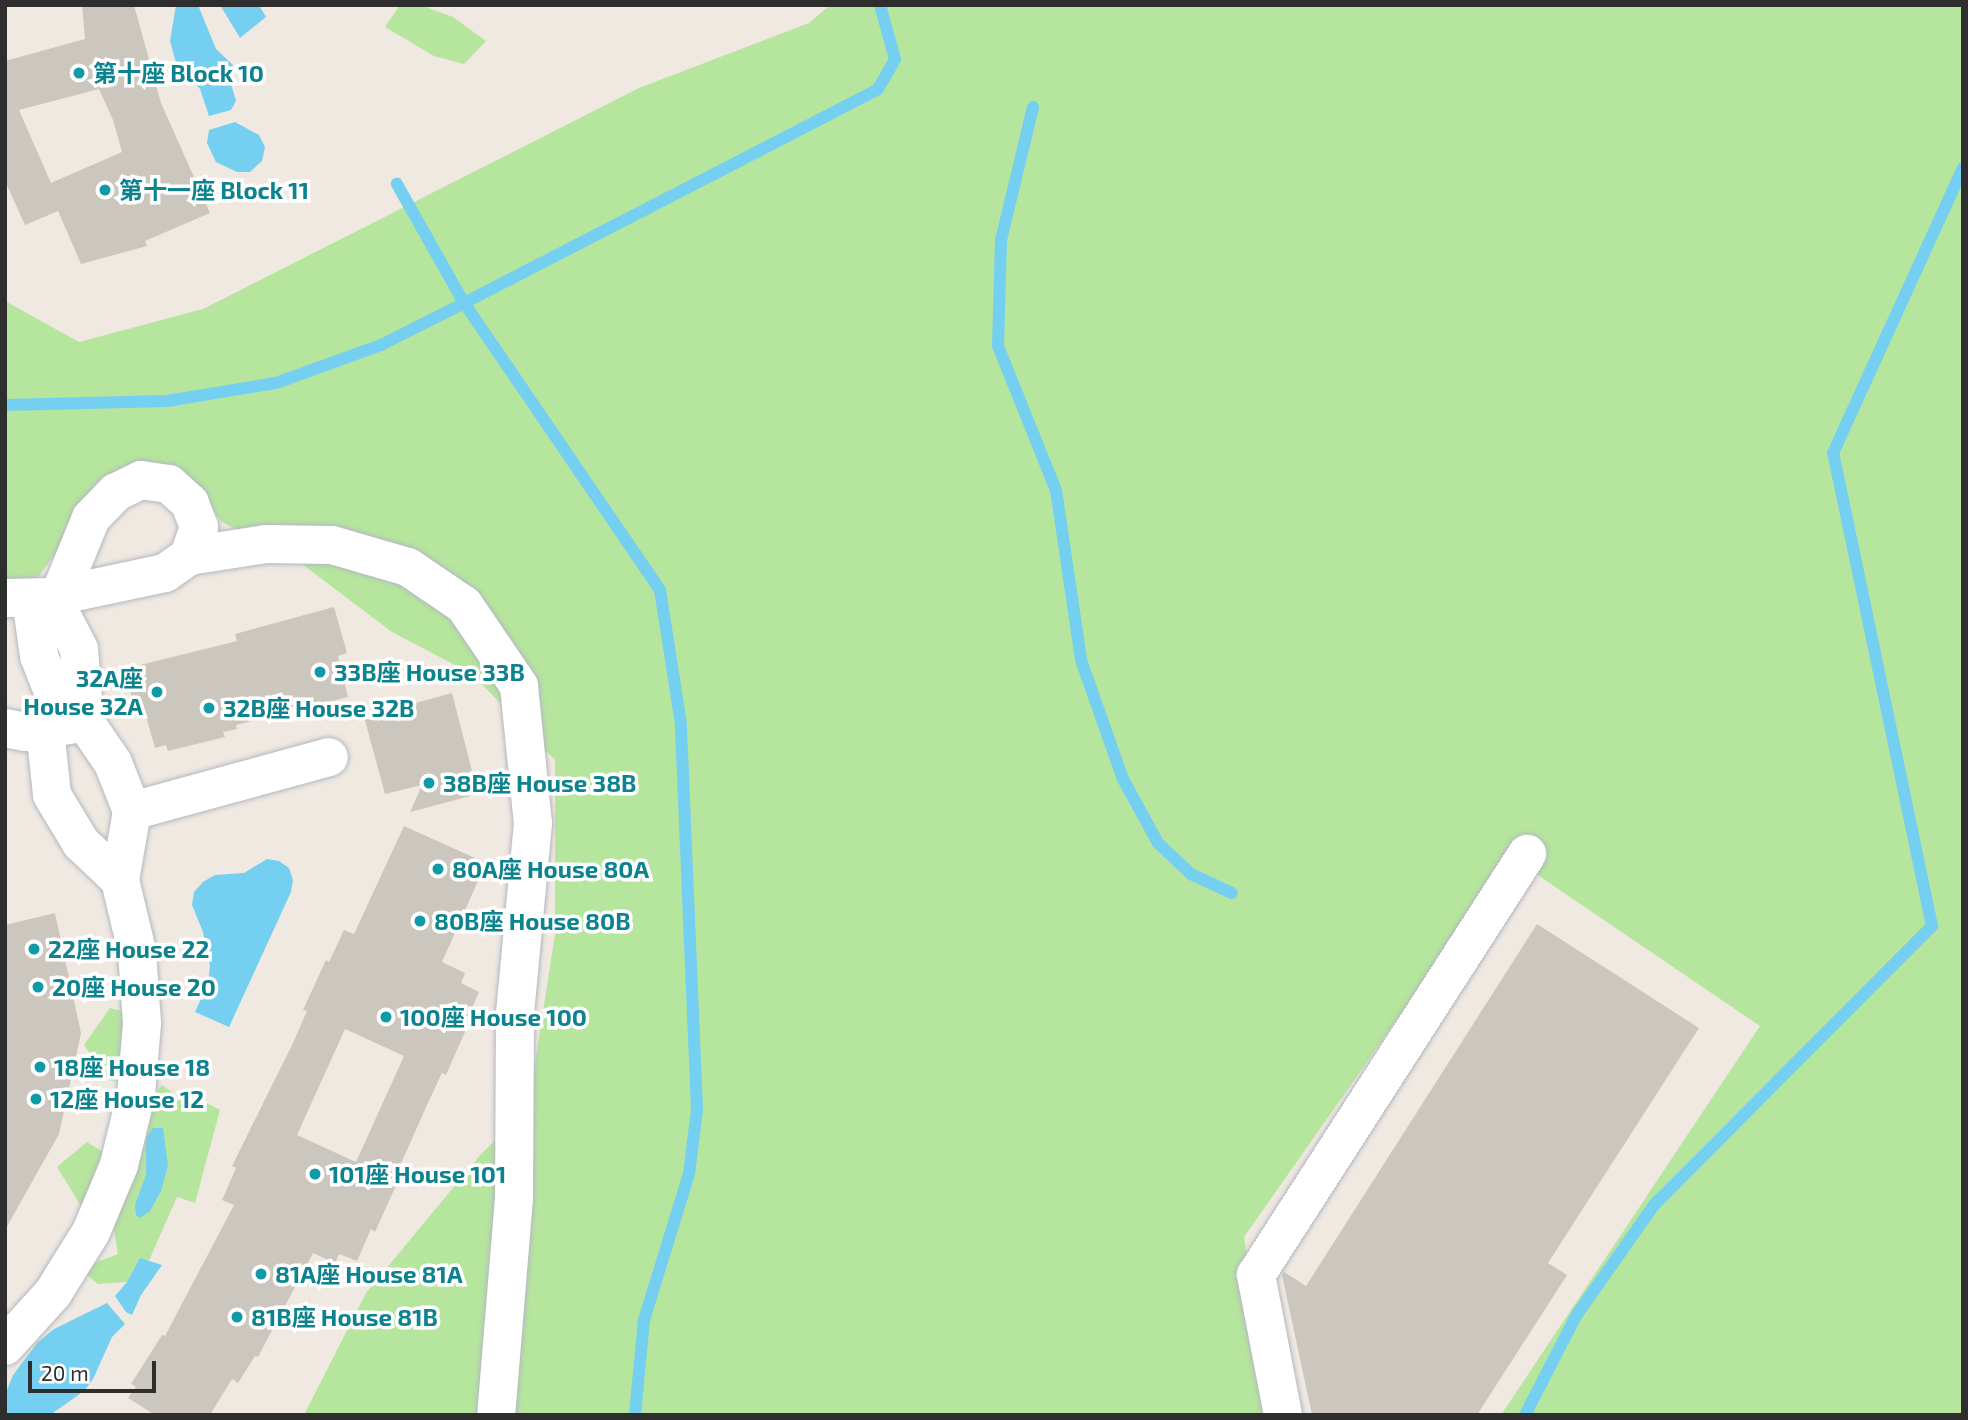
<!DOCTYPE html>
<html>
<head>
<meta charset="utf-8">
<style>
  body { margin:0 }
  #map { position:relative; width:1968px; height:1420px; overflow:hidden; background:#efe9e1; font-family:"Exo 2","Noto Sans TC",sans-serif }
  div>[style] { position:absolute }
  .green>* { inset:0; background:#b6e59e }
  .water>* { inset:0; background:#75cff0 }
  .stream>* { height:12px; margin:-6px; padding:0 6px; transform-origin:6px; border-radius:6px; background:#75cff0 }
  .building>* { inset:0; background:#cbc7bf }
  .roads { filter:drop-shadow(0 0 2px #b4b7c1) drop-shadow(0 0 2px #b4b7c1) }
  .minor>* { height:38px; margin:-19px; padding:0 19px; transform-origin:19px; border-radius:19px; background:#fff }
  .dots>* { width:19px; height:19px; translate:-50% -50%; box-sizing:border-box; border:4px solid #fff; border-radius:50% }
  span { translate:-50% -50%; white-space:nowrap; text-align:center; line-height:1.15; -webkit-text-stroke:7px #fff; paint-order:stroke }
  .culture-label { font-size:24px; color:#0d838f; font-weight:700 }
  .left { translate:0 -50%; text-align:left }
  .right { translate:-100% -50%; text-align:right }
  .frame { position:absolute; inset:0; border:7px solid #2e2e2e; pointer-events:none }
  .scale { position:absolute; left:28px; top:1361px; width:128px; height:32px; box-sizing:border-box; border:4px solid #2e2e2e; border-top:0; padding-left:9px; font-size:21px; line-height:24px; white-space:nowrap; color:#2e2e2e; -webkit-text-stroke:5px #fff; paint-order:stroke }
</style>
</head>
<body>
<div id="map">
  <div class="green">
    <div style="clip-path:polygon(400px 5px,420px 5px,453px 17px,486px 41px,464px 64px,434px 56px,385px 27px)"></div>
    <div style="clip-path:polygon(830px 5px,1963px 5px,1963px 1415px,1501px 1415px,1760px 1026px,1511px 857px,1244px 1237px,1256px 1310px,1289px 1415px,304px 1415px,366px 1293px,481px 1154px,528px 1109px,555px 934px,555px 760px,472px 674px,392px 632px,298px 561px,222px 522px,184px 472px,93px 501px,36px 580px,5px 579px,5px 301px,79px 342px,203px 309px,639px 88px,809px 23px)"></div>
    <div style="clip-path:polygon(110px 1008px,140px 1016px,122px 1082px,109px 1080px,84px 1045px)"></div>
    <div style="clip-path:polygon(162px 1085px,183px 1100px,189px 1094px,220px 1110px,195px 1203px,177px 1197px,140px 1281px,98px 1284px,79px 1269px,118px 1254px,113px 1224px,146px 1106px)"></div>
    <div style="clip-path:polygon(87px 1142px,106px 1154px,86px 1214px,57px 1167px)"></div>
  </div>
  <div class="water">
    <div style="clip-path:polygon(176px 5px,198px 5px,216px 49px,233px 65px,229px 77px,236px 101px,231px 110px,209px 116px,200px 89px,186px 74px,179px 74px,170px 41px)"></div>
    <div style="clip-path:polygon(220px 5px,259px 5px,266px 17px,240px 38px)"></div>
    <div style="clip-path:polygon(235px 122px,259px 135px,265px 147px,262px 161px,250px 172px,237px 172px,216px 162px,207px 143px,209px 130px)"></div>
    <div style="clip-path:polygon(267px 859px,279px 861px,289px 868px,293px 880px,291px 892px,229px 1027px,195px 1012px,208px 983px,210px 966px,203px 932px,192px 905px,194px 892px,203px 882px,215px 875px,244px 873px)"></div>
    <div style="clip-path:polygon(153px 1128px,163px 1128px,168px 1166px,161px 1191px,150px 1211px,140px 1218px,136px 1215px,135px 1205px,146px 1175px,146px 1139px)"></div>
    <div style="clip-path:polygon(140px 1258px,162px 1265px,141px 1295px,132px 1315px,126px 1312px,115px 1296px,127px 1282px)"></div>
    <div style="clip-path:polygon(107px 1303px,125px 1324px,112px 1337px,93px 1379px,84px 1391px,50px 1415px,5px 1415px,5px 1395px,13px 1375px,38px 1342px,54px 1329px)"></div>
  </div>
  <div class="stream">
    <div style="left:1033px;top:107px;width:137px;rotate:103.5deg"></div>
    <div style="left:1001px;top:240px;width:106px;rotate:91.6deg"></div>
    <div style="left:998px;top:346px;width:155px;rotate:68.1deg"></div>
    <div style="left:1056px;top:490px;width:172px;rotate:81.6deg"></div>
    <div style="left:1081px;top:660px;width:126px;rotate:70.6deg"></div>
    <div style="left:1123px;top:779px;width:73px;rotate:61.3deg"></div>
    <div style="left:1158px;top:843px;width:45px;rotate:43.2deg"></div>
    <div style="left:1191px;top:874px;width:45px;rotate:24.9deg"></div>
    <div style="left:5px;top:405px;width:162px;rotate:-1.4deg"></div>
    <div style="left:167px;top:401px;width:110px;rotate:-9.4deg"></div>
    <div style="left:276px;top:383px;width:112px;rotate:-19.9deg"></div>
    <div style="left:381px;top:345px;width:93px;rotate:-26.8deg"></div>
    <div style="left:464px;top:303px;width:137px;rotate:-119.4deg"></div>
    <div style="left:635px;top:1415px;width:95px;rotate:-84.6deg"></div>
    <div style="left:644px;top:1320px;width:153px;rotate:-72.9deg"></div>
    <div style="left:689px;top:1174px;width:64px;rotate:-82.9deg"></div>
    <div style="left:697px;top:1110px;width:386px;rotate:-92.4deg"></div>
    <div style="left:681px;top:724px;width:136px;rotate:-98.9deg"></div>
    <div style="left:660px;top:590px;width:348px;rotate:-124.3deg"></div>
    <div style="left:464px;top:303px;width:466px;rotate:-27.3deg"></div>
    <div style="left:878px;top:89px;width:34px;rotate:-60deg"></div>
    <div style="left:895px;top:59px;width:56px;rotate:-105.5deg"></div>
    <div style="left:1525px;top:1415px;width:111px;rotate:-62.7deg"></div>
    <div style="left:1576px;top:1316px;width:136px;rotate:-54.9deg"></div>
    <div style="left:1654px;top:1205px;width:394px;rotate:-45.1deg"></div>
    <div style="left:1932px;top:926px;width:483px;rotate:-101.8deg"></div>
    <div style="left:1833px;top:453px;width:313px;rotate:-65.5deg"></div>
  </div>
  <div class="building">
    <div style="clip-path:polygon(evenodd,82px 5px,134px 5px,161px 103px,210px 213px,145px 241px,147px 246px,81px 264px,58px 211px,25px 225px,5px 181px,5px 61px,85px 39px,82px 5px,99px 89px,113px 120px,122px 152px,51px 183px,19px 110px,99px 89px)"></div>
    <div style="clip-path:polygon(334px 607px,347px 653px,338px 656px,348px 697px,236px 725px,237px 729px,223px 732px,225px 737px,168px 751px,166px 745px,155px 748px,145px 713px,137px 715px,124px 669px,237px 641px,235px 634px)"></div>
    <div style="clip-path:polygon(452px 693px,478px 794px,410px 812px,422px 785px,385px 794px,364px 717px)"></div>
    <div style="clip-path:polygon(evenodd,404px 826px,486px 863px,442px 962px,465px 973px,461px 983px,479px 992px,465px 1024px,468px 1025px,446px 1075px,442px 1073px,427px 1105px,394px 1179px,398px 1181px,375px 1232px,371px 1229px,357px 1261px,339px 1254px,335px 1263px,313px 1253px,258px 1357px,255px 1356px,238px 1383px,232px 1379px,210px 1415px,155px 1415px,128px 1398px,136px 1387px,131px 1384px,162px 1335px,165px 1336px,234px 1205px,222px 1200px,236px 1168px,232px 1166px,293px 1043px,307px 1011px,303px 1010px,326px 960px,329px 962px,344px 930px,354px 934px,404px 826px,345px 1029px,404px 1056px,356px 1162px,297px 1135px,345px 1029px)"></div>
    <div style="clip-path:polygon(55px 913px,81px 1033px,59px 1134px,5px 1230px,5px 925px)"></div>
    <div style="clip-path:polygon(1537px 924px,1699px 1028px,1548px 1263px,1567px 1275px,1477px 1415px,1312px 1415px,1282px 1275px,1284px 1272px,1306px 1286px)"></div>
  </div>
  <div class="roads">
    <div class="minor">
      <div style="left:189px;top:556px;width:78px;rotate:-8.9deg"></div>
      <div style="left:266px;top:544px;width:66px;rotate:0.9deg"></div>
      <div style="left:332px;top:545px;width:79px;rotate:16.1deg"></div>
      <div style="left:408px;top:567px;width:68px;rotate:34.2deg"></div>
      <div style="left:464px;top:605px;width:98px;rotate:55.8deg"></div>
      <div style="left:519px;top:686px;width:138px;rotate:84.2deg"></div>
      <div style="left:533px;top:823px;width:190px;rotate:95.4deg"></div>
      <div style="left:515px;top:1012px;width:186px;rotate:90.3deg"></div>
      <div style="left:514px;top:1198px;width:218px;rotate:94.7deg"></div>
      <div style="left:5px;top:598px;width:47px;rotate:-1.2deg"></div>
      <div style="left:52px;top:597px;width:116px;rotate:-12deg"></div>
      <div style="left:165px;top:573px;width:29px;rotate:-35deg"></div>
      <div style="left:189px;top:556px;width:31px;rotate:-71deg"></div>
      <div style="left:199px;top:527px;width:26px;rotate:-111deg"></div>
      <div style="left:190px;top:503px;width:28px;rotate:-138deg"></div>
      <div style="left:169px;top:484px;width:28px;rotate:-172deg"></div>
      <div style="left:141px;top:480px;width:28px;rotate:154deg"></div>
      <div style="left:116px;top:492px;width:36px;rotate:134deg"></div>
      <div style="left:91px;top:518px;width:82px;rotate:112.2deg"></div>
      <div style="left:31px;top:599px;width:58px;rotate:82deg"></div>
      <div style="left:39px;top:656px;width:74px;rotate:68.6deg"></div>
      <div style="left:5px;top:728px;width:21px;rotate:11deg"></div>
      <div style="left:26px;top:732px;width:44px;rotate:-9.2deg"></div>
      <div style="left:45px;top:729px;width:66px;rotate:83.9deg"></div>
      <div style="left:52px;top:795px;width:56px;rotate:58.9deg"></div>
      <div style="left:81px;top:843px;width:54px;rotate:43.5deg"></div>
      <div style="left:132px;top:811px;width:204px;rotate:-15.3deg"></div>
      <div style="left:5px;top:1346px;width:72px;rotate:-47.8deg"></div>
      <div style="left:53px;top:1293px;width:72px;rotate:-58.1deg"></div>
      <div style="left:91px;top:1232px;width:73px;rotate:-67.3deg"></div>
      <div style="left:119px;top:1165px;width:72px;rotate:-76.3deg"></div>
      <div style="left:136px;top:1095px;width:72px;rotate:-85.2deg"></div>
      <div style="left:142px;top:1023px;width:72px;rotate:-94deg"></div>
      <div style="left:137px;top:951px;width:73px;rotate:-103.5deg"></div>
      <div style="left:120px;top:880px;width:70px;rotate:-80.1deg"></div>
      <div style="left:132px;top:811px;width:52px;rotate:-111.6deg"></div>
      <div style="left:113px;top:763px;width:50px;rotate:-124.3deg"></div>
      <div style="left:85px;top:722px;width:73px;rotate:-94.7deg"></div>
      <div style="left:79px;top:649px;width:59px;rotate:-117.4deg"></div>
      <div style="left:1283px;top:1415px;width:143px;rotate:-100.9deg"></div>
      <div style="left:1256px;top:1275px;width:501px;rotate:-57.23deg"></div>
    </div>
  </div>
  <div class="dots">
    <div style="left:79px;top:73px;background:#0f9aa8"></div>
    <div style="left:105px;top:190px;background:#0f9aa8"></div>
    <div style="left:320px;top:672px;background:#0f9aa8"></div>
    <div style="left:157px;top:692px;background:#0f9aa8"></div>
    <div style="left:209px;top:708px;background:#0f9aa8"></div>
    <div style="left:429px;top:783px;background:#0f9aa8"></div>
    <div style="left:438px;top:869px;background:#0f9aa8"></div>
    <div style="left:420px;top:921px;background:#0f9aa8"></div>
    <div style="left:34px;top:949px;background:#0f9aa8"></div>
    <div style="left:38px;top:987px;background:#0f9aa8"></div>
    <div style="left:386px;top:1017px;background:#0f9aa8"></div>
    <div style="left:40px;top:1067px;background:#0f9aa8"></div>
    <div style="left:36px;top:1099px;background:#0f9aa8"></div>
    <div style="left:315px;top:1174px;background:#0f9aa8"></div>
    <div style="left:261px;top:1274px;background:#0f9aa8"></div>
    <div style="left:237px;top:1317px;background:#0f9aa8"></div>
  </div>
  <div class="culture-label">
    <span class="left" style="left:93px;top:73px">第十座 Block 10</span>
    <span class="left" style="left:119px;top:190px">第十一座 Block 11</span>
    <span class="left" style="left:334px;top:672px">33B座 House 33B</span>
    <span class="right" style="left:143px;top:692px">32A座<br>House 32A</span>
    <span class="left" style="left:223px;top:708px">32B座 House 32B</span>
    <span class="left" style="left:443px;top:783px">38B座 House 38B</span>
    <span class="left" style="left:452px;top:869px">80A座 House 80A</span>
    <span class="left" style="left:434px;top:921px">80B座 House 80B</span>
    <span class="left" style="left:48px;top:949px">22座 House 22</span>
    <span class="left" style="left:52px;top:987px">20座 House 20</span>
    <span class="left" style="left:400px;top:1017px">100座 House 100</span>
    <span class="left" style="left:54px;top:1067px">18座 House 18</span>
    <span class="left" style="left:50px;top:1099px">12座 House 12</span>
    <span class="left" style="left:329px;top:1174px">101座 House 101</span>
    <span class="left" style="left:275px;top:1274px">81A座 House 81A</span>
    <span class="left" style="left:251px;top:1317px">81B座 House 81B</span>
  </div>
  <div class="frame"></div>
  <div class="scale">20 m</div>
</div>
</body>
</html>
